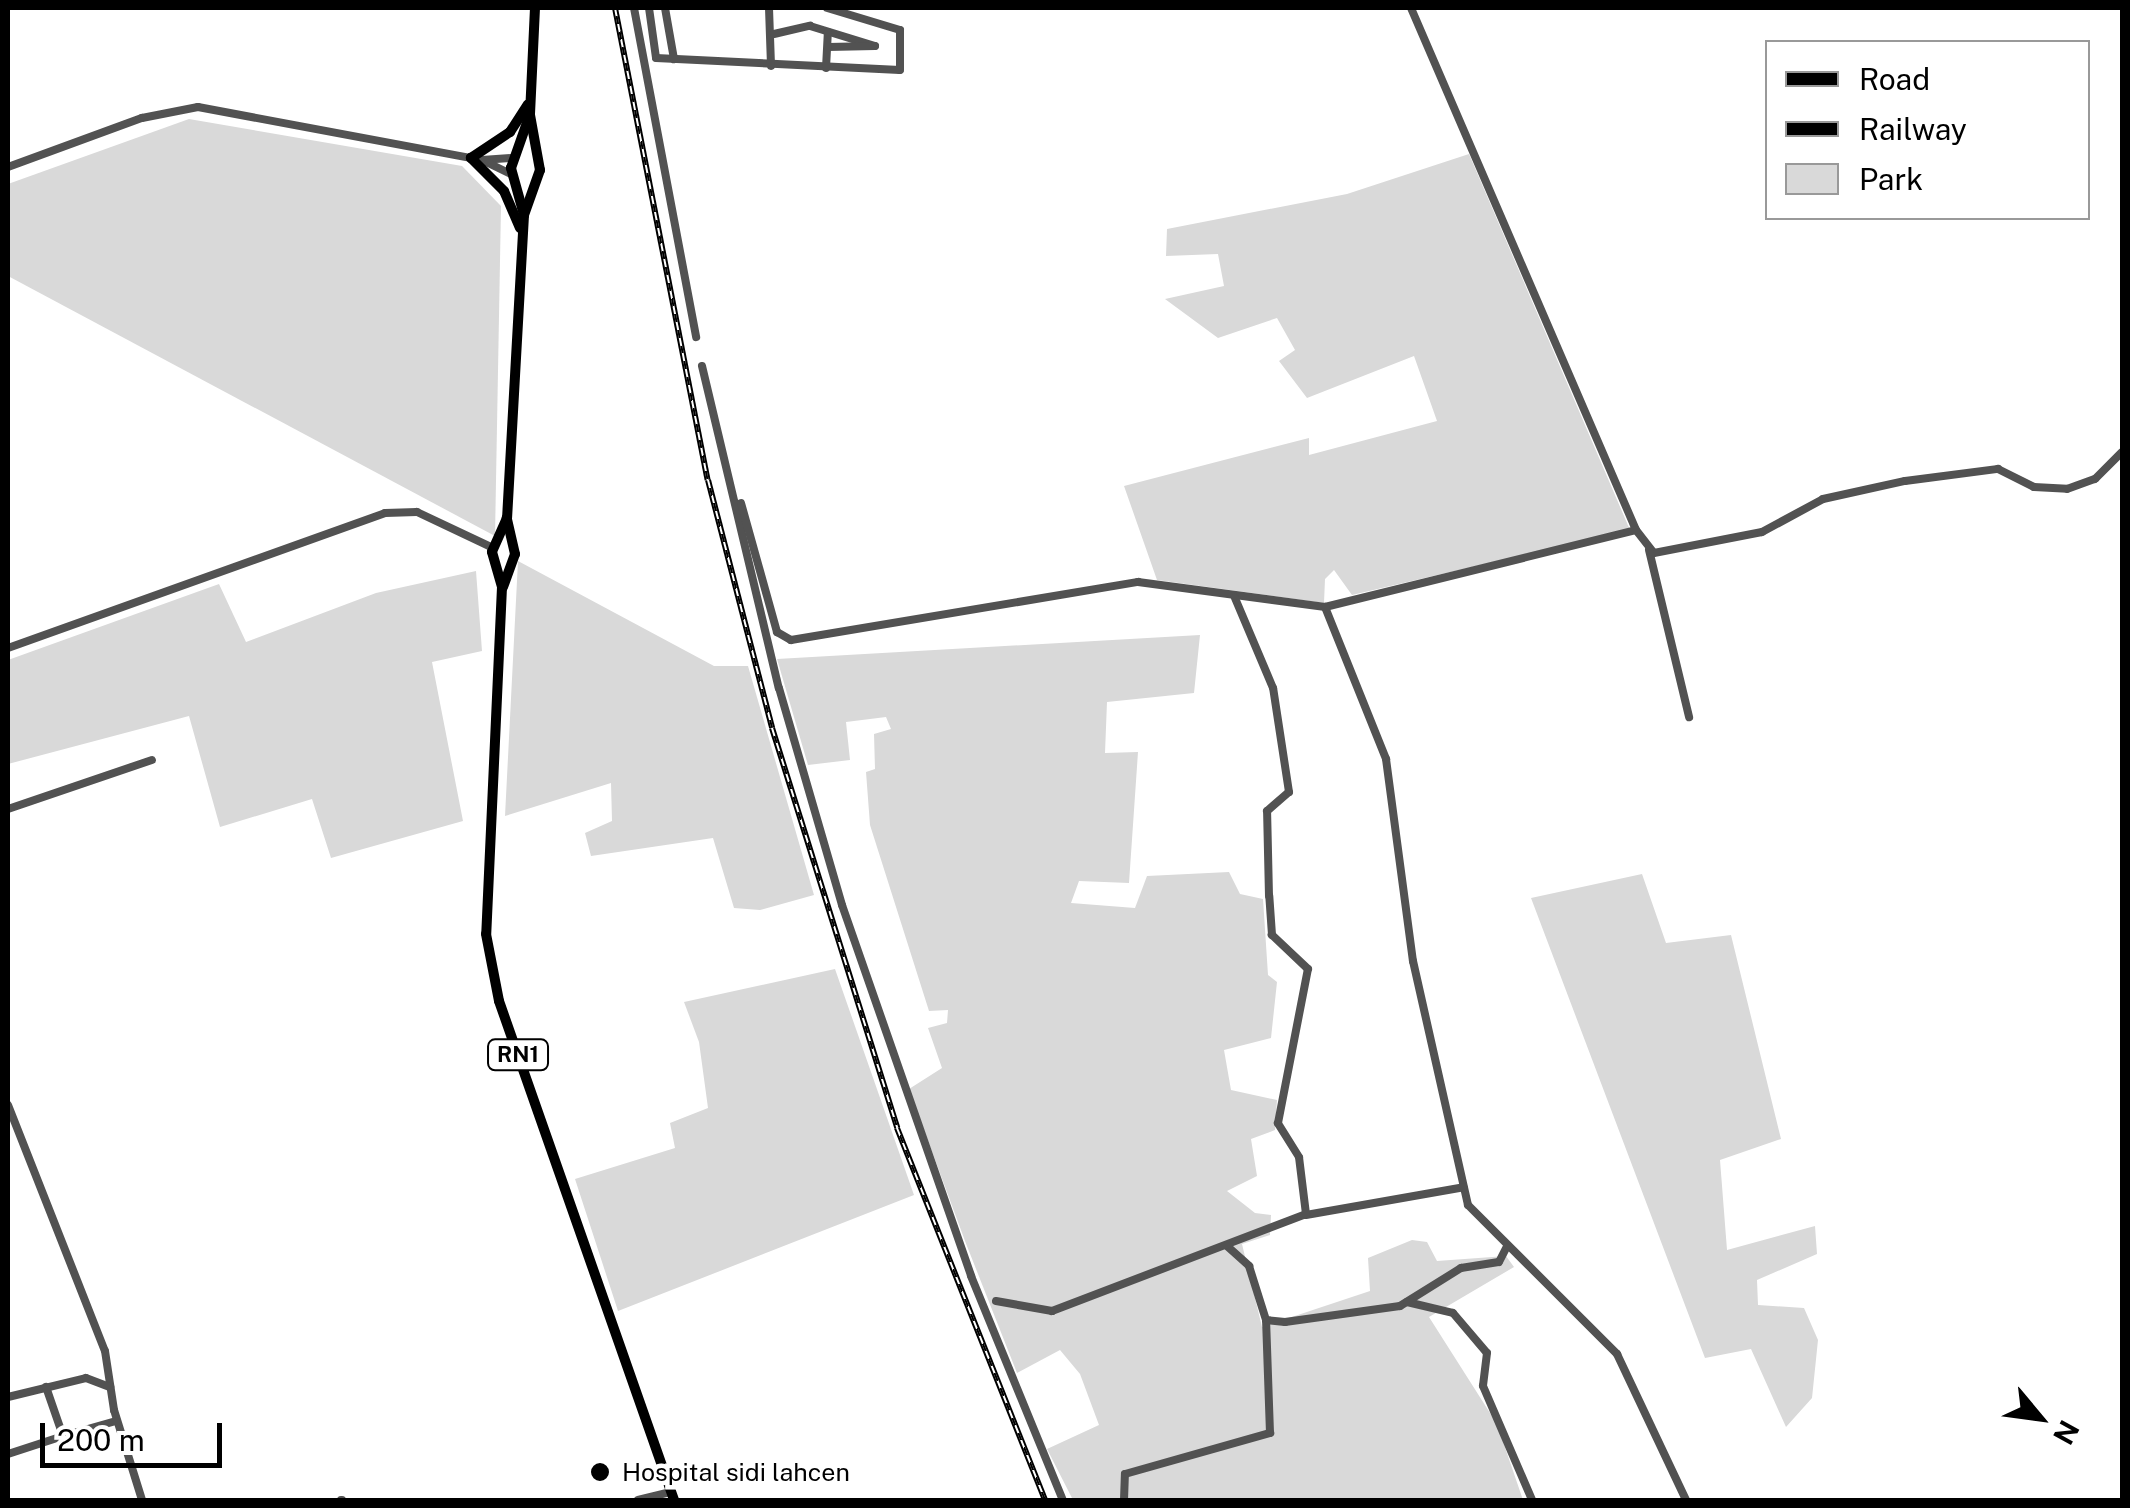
<!DOCTYPE html>
<html>
<head>
<meta charset="utf-8">
<style>
  body { margin:0 }
  #map { position:relative; width:2130px; height:1508px; overflow:hidden; background:#fff; font-family:"Public Sans",sans-serif }
  div>[style] { position:absolute }
  .green>* { inset:0; background:#d9d9d9 }
  .minor>* { height:8px; margin:-4px; padding:0 4px; transform-origin:4px; border-radius:4px; background:#525252 }
  .major>* { height:10px; margin:-5px; padding:0 5px; transform-origin:5px; border-radius:5px; background:#000 }
  .rail>* { height:6px; margin-top:-3px; transform-origin:0; background:repeating-linear-gradient(90deg,#fff 0 8px,#000 0 16px); box-sizing:border-box; border-block:2px solid #000 }
  .dots>* { width:28px; height:28px; translate:-50% -50%; box-sizing:border-box; border:5px solid #fff; border-radius:50% }
  span { translate:-50% -50%; white-space:nowrap; text-align:center; line-height:1.15; -webkit-text-stroke:9px #fff; paint-order:stroke }
  .shield-label span { padding:2px 8px; background:#fff; border:2px solid; border-radius:8px; -webkit-text-stroke-width:0 }
  .shield-label { font-size:22px; color:#000; font-weight:700 }
  .poi-label { font-size:25px; color:#000 }
  .left { translate:0 -50%; text-align:left }
  .frame { position:absolute; inset:0; border:10px solid #000; pointer-events:none }
  .legend { position:absolute; left:1765px; top:40px; width:325px; height:180px; box-sizing:border-box; background:#fff; border:2px solid #999; margin:0; padding:12px 18px; list-style:none; font-size:30px; color:#000 }
  .legend li { display:flex; align-items:center; gap:20px; height:50px }
  .legend b { width:50px; border:2px solid #999 }
  .north { position:absolute; left:1990px; top:1368px; width:100px; height:100px; -webkit-text-stroke:8px #fff; paint-order:stroke; rotate:119deg; font-size:28px; font-weight:700; line-height:40px; text-align:center; color:#000 }
  .north::after { content:''; display:block; margin:auto; width:35px; height:45px; background:#000; clip-path:polygon(50% 0,100% 100%,50% 72%,0 100%) }
  .scale { position:absolute; left:40px; top:1423px; width:182px; height:45px; box-sizing:border-box; border:5px solid #000; border-top:0; padding-left:12px; font-size:30px; line-height:35px; white-space:nowrap; color:#000; -webkit-text-stroke:8px #fff; paint-order:stroke }
</style>
</head>
<body>
<div id="map">
  <div class="green">
    <div style="clip-path:polygon(189px 119px,462px 166px,501px 206px,495px 536px,8px 276px,8px 184px)"></div>
    <div style="clip-path:polygon(1469px 154px,1630px 530px,1352px 595px,1334px 570px,1325px 579px,1324px 603px,1157px 580px,1124px 486px,1309px 438px,1309px 455px,1437px 421px,1414px 356px,1307px 398px,1279px 361px,1295px 350px,1277px 318px,1218px 338px,1165px 299px,1224px 286px,1218px 254px,1166px 256px,1167px 229px,1347px 194px)"></div>
    <div style="clip-path:polygon(518px 561px,714px 666px,748px 666px,814px 895px,760px 910px,734px 908px,713px 838px,591px 856px,585px 833px,612px 821px,611px 783px,505px 816px)"></div>
    <div style="clip-path:polygon(476px 571px,482px 651px,432px 662px,463px 821px,331px 858px,312px 799px,220px 827px,189px 716px,8px 764px,8px 660px,219px 584px,246px 642px,376px 593px)"></div>
    <div style="clip-path:polygon(1200px 635px,1194px 693px,1107px 702px,1105px 753px,1138px 752px,1129px 883px,1079px 881px,1071px 903px,1135px 908px,1147px 876px,1229px 872px,1240px 894px,1263px 899px,1268px 975px,1277px 982px,1271px 1038px,1224px 1050px,1231px 1090px,1277px 1100px,1275px 1130px,1251px 1139px,1257px 1176px,1227px 1191px,1255px 1213px,1271px 1215px,1270px 1235px,1242px 1244px,1262px 1327px,1370px 1291px,1368px 1258px,1412px 1240px,1427px 1242px,1437px 1261px,1506px 1256px,1514px 1267px,1429px 1317px,1497px 1424px,1523px 1500px,1073px 1500px,1047px 1449px,1099px 1425px,1080px 1374px,1060px 1350px,1017px 1373px,965px 1241px,909px 1089px,942px 1068px,928px 1028px,947px 1023px,948px 1010px,929px 1011px,870px 825px,866px 772px,875px 769px,874px 734px,891px 729px,886px 717px,846px 722px,850px 760px,808px 765px,777px 659px)"></div>
    <div style="clip-path:polygon(1642px 874px,1666px 943px,1731px 935px,1781px 1139px,1720px 1160px,1727px 1250px,1815px 1226px,1817px 1254px,1757px 1280px,1758px 1305px,1804px 1308px,1818px 1340px,1812px 1398px,1786px 1427px,1751px 1349px,1705px 1358px,1531px 898px)"></div>
    <div style="clip-path:polygon(835px 969px,914px 1195px,618px 1311px,575px 1179px,675px 1148px,670px 1123px,708px 1108px,699px 1042px,684px 1002px)"></div>
  </div>
  <div class="minor">
    <div style="left:634px;top:8px;width:335px;rotate:79.3deg"></div>
    <div style="left:649px;top:8px;width:50px;rotate:82deg"></div>
    <div style="left:656px;top:58px;width:244px;rotate:2.8deg"></div>
    <div style="left:900px;top:70px;width:40px;rotate:-90deg"></div>
    <div style="left:900px;top:30px;width:76px;rotate:-163.2deg"></div>
    <div style="left:665px;top:8px;width:52px;rotate:80deg"></div>
    <div style="left:769px;top:8px;width:58px;rotate:88deg"></div>
    <div style="left:1411px;top:8px;width:568px;rotate:66.68deg"></div>
    <div style="left:1636px;top:530px;width:29px;rotate:52deg"></div>
    <div style="left:1654px;top:553px;width:110px;rotate:-11deg"></div>
    <div style="left:1762px;top:532px;width:69px;rotate:-28.4deg"></div>
    <div style="left:1823px;top:499px;width:84px;rotate:-12.4deg"></div>
    <div style="left:1905px;top:481px;width:94px;rotate:-7.4deg"></div>
    <div style="left:1998px;top:469px;width:40px;rotate:26.6deg"></div>
    <div style="left:2034px;top:487px;width:33px;rotate:3deg"></div>
    <div style="left:2067px;top:489px;width:30px;rotate:-20deg"></div>
    <div style="left:2095px;top:479px;width:38px;rotate:-45deg"></div>
    <div style="left:774px;top:34px;width:37px;rotate:-13deg"></div>
    <div style="left:810px;top:26px;width:68px;rotate:17.1deg"></div>
    <div style="left:875px;top:46px;width:47px;rotate:178.8deg"></div>
    <div style="left:826px;top:68px;width:36px;rotate:-87deg"></div>
    <div style="left:482px;top:160px;width:32px;rotate:-4deg"></div>
    <div style="left:8px;top:167px;width:143px;rotate:-20.1deg"></div>
    <div style="left:142px;top:118px;width:57px;rotate:-11.1deg"></div>
    <div style="left:198px;top:107px;width:289px;rotate:10.6deg"></div>
    <div style="left:482px;top:160px;width:34px;rotate:26deg"></div>
    <div style="left:702px;top:366px;width:331px;rotate:76.6deg"></div>
    <div style="left:779px;top:688px;width:226px;rotate:73.8deg"></div>
    <div style="left:842px;top:905px;width:393px;rotate:70.8deg"></div>
    <div style="left:971px;top:1276px;width:242px;rotate:67.7deg"></div>
    <div style="left:741px;top:503px;width:134px;rotate:74.4deg"></div>
    <div style="left:777px;top:632px;width:16px;rotate:30deg"></div>
    <div style="left:791px;top:640px;width:352px;rotate:-9.5deg"></div>
    <div style="left:1138px;top:582px;width:189px;rotate:7.6deg"></div>
    <div style="left:1325px;top:607px;width:320px;rotate:-13.9deg"></div>
    <div style="left:1649px;top:550px;width:172px;rotate:76.5deg"></div>
    <div style="left:1325px;top:607px;width:164px;rotate:68.1deg"></div>
    <div style="left:1386px;top:759px;width:204px;rotate:82.4deg"></div>
    <div style="left:1413px;top:961px;width:250px;rotate:77.3deg"></div>
    <div style="left:1468px;top:1205px;width:211px;rotate:45deg"></div>
    <div style="left:1617px;top:1354px;width:161px;rotate:64.7deg"></div>
    <div style="left:8px;top:648px;width:400px;rotate:-19.7deg"></div>
    <div style="left:385px;top:513px;width:32px;rotate:-2deg"></div>
    <div style="left:417px;top:512px;width:84px;rotate:25.3deg"></div>
    <div style="left:8px;top:809px;width:152px;rotate:-18.8deg"></div>
    <div style="left:8px;top:1105px;width:264px;rotate:68.5deg"></div>
    <div style="left:105px;top:1351px;width:60px;rotate:81.3deg"></div>
    <div style="left:114px;top:1410px;width:94px;rotate:72.7deg"></div>
    <div style="left:1306px;top:1215px;width:160px;rotate:-10deg"></div>
    <div style="left:1227px;top:1246px;width:30px;rotate:42deg"></div>
    <div style="left:1249px;top:1266px;width:57px;rotate:72.5deg"></div>
    <div style="left:1266px;top:1320px;width:19px;rotate:6deg"></div>
    <div style="left:1285px;top:1322px;width:116px;rotate:-7.9deg"></div>
    <div style="left:1400px;top:1306px;width:72px;rotate:-31.9deg"></div>
    <div style="left:1461px;top:1268px;width:38px;rotate:-9deg"></div>
    <div style="left:1499px;top:1262px;width:16px;rotate:-63deg"></div>
    <div style="left:996px;top:1301px;width:57px;rotate:10.1deg"></div>
    <div style="left:1052px;top:1311px;width:272px;rotate:-20.9deg"></div>
    <div style="left:1306px;top:1214px;width:57px;rotate:-97deg"></div>
    <div style="left:1299px;top:1157px;width:40px;rotate:-122deg"></div>
    <div style="left:1278px;top:1123px;width:157px;rotate:-79deg"></div>
    <div style="left:1308px;top:969px;width:50px;rotate:-136.6deg"></div>
    <div style="left:1272px;top:935px;width:39px;rotate:-94deg"></div>
    <div style="left:1269px;top:896px;width:85px;rotate:-91.3deg"></div>
    <div style="left:1267px;top:811px;width:29px;rotate:-41deg"></div>
    <div style="left:1289px;top:792px;width:105px;rotate:-98.7deg"></div>
    <div style="left:1273px;top:688px;width:98px;rotate:-112.9deg"></div>
    <div style="left:1407px;top:1302px;width:47px;rotate:13.4deg"></div>
    <div style="left:1453px;top:1313px;width:52px;rotate:49.6deg"></div>
    <div style="left:1487px;top:1353px;width:33px;rotate:97deg"></div>
    <div style="left:1483px;top:1386px;width:124px;rotate:66.7deg"></div>
    <div style="left:8px;top:1397px;width:80px;rotate:-13.7deg"></div>
    <div style="left:86px;top:1378px;width:26px;rotate:21deg"></div>
    <div style="left:63px;top:1436px;width:55px;rotate:-15.8deg"></div>
    <div style="left:8px;top:1454px;width:58px;rotate:-18.1deg"></div>
    <div style="left:63px;top:1436px;width:52px;rotate:-109.1deg"></div>
    <div style="left:341px;top:1500px;width:1px"></div>
    <div style="left:638px;top:1500px;width:34px;rotate:-14deg"></div>
    <div style="left:1124px;top:1500px;width:26px;rotate:-88deg"></div>
    <div style="left:1125px;top:1474px;width:151px;rotate:-15.8deg"></div>
    <div style="left:1270px;top:1433px;width:113px;rotate:-92deg"></div>
  </div>
  <div class="major">
    <div style="left:535px;top:8px;width:107px;rotate:92.7deg"></div>
    <div style="left:530px;top:115px;width:56px;rotate:79.7deg"></div>
    <div style="left:540px;top:170px;width:48px;rotate:109.6deg"></div>
    <div style="left:524px;top:215px;width:303px;rotate:93.2deg"></div>
    <div style="left:507px;top:518px;width:37px;rotate:114deg"></div>
    <div style="left:492px;top:552px;width:36px;rotate:74deg"></div>
    <div style="left:502px;top:587px;width:347px;rotate:92.6deg"></div>
    <div style="left:486px;top:934px;width:68px;rotate:79deg"></div>
    <div style="left:499px;top:1001px;width:529px;rotate:70.67deg"></div>
    <div style="left:524px;top:215px;width:49px;rotate:-105.5deg"></div>
    <div style="left:511px;top:168px;width:54px;rotate:-70.6deg"></div>
    <div style="left:520px;top:228px;width:40px;rotate:-113.4deg"></div>
    <div style="left:504px;top:191px;width:47px;rotate:-135deg"></div>
    <div style="left:471px;top:158px;width:47px;rotate:-33.7deg"></div>
    <div style="left:510px;top:132px;width:33px;rotate:-57deg"></div>
    <div style="left:503px;top:587px;width:35px;rotate:-70deg"></div>
    <div style="left:515px;top:554px;width:37px;rotate:-103deg"></div>
  </div>
  <div class="rail">
    <div style="left:615px;top:8px;width:481px;rotate:78.9deg"></div>
    <div style="left:708px;top:480px;width:256px;rotate:75.5deg"></div>
    <div style="left:772px;top:728px;width:419px;rotate:72.6deg"></div>
    <div style="left:897px;top:1128px;width:400px;rotate:68.3deg"></div>
  </div>
  <div class="dots">
    <div style="left:600px;top:1472px;background:#000"></div>
  </div>
  <div class="shield-label">
    <span style="left:518px;top:1055px">RN1</span>
  </div>
  <div class="poi-label">
    <span class="left" style="left:622px;top:1472px">Hospital sidi lahcen</span>
  </div>
  <div class="frame"></div>
  <ul class="legend">
  <li><b style="height:12px;background:#000"></b>Road</li>
  <li><b style="height:12px;background:#000"></b>Railway</li>
  <li><b style="height:28px;background:#d9d9d9"></b>Park</li>
  </ul>
  <div class="north">N</div>
  <div class="scale">200 m</div>
</div>
</body>
</html>
